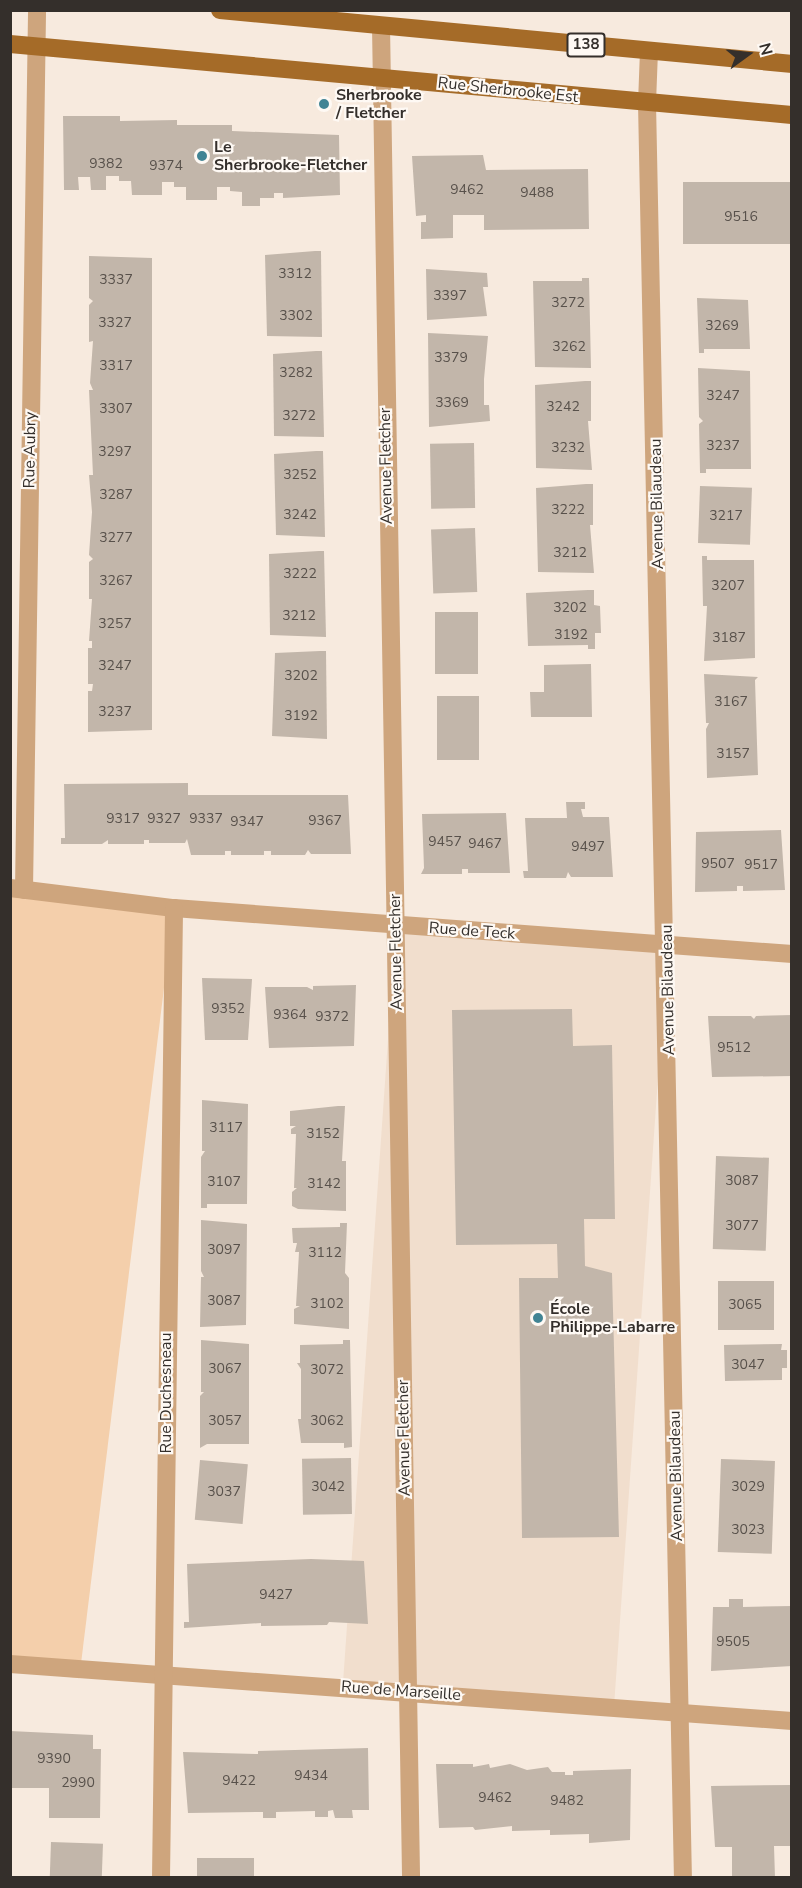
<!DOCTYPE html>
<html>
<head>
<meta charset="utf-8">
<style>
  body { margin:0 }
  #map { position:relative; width:802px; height:1888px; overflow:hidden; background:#f7eade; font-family:"Nunito Sans",sans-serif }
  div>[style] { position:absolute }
  .built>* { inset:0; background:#f1decd; transform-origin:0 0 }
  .green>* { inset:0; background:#f4cfab; transform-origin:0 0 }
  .building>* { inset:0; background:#c2b6aa; transform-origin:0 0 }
  .street>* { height:18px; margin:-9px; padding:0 9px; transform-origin:9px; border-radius:9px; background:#cea57d }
  .primary>* { height:18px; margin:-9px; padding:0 9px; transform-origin:9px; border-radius:9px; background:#a56b28 }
  .dots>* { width:16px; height:16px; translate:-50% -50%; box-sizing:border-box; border:3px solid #fef9f4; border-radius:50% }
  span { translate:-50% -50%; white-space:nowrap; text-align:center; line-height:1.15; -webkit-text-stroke:4.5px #fef9f4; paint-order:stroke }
  .number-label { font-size:14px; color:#58514b }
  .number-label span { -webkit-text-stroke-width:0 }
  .shield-label span { padding:2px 4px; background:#fef9f4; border:2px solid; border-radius:4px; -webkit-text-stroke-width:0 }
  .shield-label { font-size:15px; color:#342f2b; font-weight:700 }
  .street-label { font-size:16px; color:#342f2b }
  .poi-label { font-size:16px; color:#342f2b; font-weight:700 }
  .left { translate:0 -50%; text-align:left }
  .frame { position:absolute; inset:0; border:12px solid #342f2b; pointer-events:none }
  .north { position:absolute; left:718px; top:24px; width:60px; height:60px; -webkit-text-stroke:4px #fef9f4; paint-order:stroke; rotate:75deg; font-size:16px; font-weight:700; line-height:24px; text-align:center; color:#342f2b }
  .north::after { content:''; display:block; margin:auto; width:21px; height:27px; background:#342f2b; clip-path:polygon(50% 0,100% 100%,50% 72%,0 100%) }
</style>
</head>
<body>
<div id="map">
  <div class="built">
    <div style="left:396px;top:925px;width:272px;height:767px;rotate:4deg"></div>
  </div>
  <div class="green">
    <div style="left:10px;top:888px;width:165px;height:776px;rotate:7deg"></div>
  </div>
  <div class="building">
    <div style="clip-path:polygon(63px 116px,120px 116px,120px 121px,177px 120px,177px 125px,232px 125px,232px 131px,339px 135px,340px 195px,283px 198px,283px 193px,274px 193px,274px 198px,260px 198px,260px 206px,242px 206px,242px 192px,230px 191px,230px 187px,217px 187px,217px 200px,186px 200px,186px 187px,174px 187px,174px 182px,162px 182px,162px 195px,132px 195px,131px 181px,119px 181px,119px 176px,106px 176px,106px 190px,91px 190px,90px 177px,78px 177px,79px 190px,64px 190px)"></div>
    <div style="clip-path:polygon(483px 155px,486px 170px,588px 169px,589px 229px,484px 230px,484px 215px,453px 215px,453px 238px,421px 239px,421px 222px,426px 222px,426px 215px,416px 216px,412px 156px)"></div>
    <div style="left:792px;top:182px;width:62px;height:109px;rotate:90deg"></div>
    <div style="clip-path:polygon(315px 251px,321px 251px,322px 337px,267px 336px,265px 255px)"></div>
    <div style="clip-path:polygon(89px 256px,152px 258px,152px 730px,88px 732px,88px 691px,92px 691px,93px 684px,88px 684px,88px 648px,92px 648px,92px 641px,89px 641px,92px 599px,89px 599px,89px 562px,93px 559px,89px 555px,92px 512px,89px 475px,93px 475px,89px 390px,93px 390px,90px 383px,93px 341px,89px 342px,89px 305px,93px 301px,89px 298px)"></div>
    <div style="clip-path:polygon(426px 269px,487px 273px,488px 287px,483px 287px,487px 316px,427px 320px)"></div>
    <div style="clip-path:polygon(582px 278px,589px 278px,591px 368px,535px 367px,533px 281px,582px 281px)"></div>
    <div style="clip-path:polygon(697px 298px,748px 300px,750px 349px,704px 349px,704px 353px,699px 353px)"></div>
    <div style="clip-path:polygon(428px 333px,488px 336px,484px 379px,484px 405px,489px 405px,490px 421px,429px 427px)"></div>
    <div style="clip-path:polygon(316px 351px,322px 351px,324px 437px,274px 436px,273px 354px)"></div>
    <div style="clip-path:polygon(698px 368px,750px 371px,751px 469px,706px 469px,706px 473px,700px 473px,699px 424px,703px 421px,699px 417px)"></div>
    <div style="clip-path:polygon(585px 381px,591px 381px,591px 421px,588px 421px,592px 470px,536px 468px,535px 385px)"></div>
    <div style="left:474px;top:443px;width:65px;height:44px;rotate:89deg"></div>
    <div style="clip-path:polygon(316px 451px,323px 451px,325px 537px,276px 535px,274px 454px)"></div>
    <div style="clip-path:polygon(586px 484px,593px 484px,593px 525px,590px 525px,594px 573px,538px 572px,536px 488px)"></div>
    <div style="left:700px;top:486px;width:52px;height:57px;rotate:2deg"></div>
    <div style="left:475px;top:528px;width:64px;height:44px;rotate:88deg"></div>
    <div style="clip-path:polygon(319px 551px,324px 551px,326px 637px,270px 635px,269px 554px)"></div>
    <div style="clip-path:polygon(702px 556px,707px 556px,707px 560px,754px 560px,755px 658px,704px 661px,707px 606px,703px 606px)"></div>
    <div style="clip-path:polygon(588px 590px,594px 590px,594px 605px,600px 606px,601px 633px,595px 633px,595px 649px,588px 649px,588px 645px,528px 646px,526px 593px)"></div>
    <div style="left:435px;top:612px;width:43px;height:62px"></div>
    <div style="clip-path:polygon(320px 651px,326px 651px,327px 739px,272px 736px,275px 653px)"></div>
    <div style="clip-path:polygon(591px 664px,592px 717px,531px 717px,530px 692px,544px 692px,544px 665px)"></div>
    <div style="clip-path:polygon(704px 674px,758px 677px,755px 680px,758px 775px,707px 778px,706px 729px,709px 723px,706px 723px)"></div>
    <div style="left:437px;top:696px;width:42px;height:64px"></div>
    <div style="clip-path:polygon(188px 783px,188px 795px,348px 795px,351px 854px,311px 854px,308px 850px,305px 855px,271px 855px,271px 851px,264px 851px,264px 855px,231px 855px,231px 851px,225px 851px,225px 855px,191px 855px,187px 839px,185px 843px,149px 843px,149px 840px,144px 840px,144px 844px,108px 844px,108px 840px,102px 844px,61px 844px,61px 838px,65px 838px,64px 784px)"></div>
    <div style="clip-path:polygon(566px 802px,585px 802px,585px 809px,581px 809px,583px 817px,609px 817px,613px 877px,571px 877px,568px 872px,566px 878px,524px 878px,523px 871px,528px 871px,525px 818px,567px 818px)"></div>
    <div style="clip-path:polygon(506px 813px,510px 873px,468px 873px,468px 869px,462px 869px,462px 874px,421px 874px,424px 868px,422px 814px)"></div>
    <div style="clip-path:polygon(781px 830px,785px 890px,743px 891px,743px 886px,737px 886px,737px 891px,695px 892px,696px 832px)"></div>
    <div style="clip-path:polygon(202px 978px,252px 979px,248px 1040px,205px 1040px)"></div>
    <div style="clip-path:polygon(356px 985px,354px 1046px,269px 1048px,265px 987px,307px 987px,313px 990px,313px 986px)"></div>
    <div style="clip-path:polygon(572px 1009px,573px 1046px,612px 1045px,615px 1219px,584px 1219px,585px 1266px,612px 1273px,619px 1537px,522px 1538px,519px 1278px,558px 1278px,557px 1244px,456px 1245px,452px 1010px)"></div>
    <div style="clip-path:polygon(792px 1015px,792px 1076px,712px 1077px,708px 1016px,751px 1016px,754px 1019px,756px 1016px)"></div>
    <div style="clip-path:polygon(202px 1100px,248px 1104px,247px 1204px,207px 1204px,207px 1208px,201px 1208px,201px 1157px,205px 1151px,202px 1151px)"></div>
    <div style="clip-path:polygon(338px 1106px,345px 1106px,342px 1161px,346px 1161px,346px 1211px,298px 1209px,292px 1206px,292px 1192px,297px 1188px,294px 1188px,296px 1134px,291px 1134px,291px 1129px,296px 1126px,290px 1126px,290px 1111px)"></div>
    <div style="left:716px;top:1156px;width:53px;height:93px;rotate:2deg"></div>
    <div style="clip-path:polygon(201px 1220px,247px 1224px,246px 1325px,200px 1327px,201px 1277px,204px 1277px,201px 1271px)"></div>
    <div style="clip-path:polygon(340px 1223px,347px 1223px,345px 1273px,349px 1278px,349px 1329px,294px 1324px,294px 1309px,300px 1306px,296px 1306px,299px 1252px,295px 1252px,297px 1243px,293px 1243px,292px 1228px,340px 1227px)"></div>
    <div style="left:718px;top:1281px;width:56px;height:49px"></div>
    <div style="clip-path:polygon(201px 1340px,249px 1344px,249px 1444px,207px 1444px,200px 1448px,200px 1396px,204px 1392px,201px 1392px)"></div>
    <div style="clip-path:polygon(343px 1340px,350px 1340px,352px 1447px,344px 1448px,344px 1443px,301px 1443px,298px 1419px,301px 1419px,301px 1369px,297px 1363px,300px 1363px,300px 1345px,343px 1344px)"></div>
    <div style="clip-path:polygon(782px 1344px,781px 1350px,787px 1350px,787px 1368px,782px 1368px,782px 1380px,725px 1381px,724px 1345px)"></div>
    <div style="left:351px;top:1458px;width:56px;height:49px;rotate:89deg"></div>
    <div style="left:721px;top:1459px;width:54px;height:93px;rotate:2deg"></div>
    <div style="left:200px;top:1460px;width:48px;height:60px;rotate:5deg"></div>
    <div style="clip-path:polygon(311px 1559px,364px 1561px,368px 1624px,329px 1622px,327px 1625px,261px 1626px,261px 1623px,184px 1628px,184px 1622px,189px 1622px,187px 1564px)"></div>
    <div style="clip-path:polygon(729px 1599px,743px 1599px,743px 1607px,792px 1606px,792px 1666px,711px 1671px,713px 1607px,729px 1607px)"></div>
    <div style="clip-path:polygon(10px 1731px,93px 1735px,93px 1749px,101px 1749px,100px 1818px,49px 1818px,49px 1788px,10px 1788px)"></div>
    <div style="clip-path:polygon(368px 1748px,369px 1810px,352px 1810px,353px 1818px,335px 1818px,333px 1810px,328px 1811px,328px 1817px,315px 1817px,315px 1811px,276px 1812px,276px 1818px,263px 1818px,263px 1812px,188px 1813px,183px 1752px,258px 1754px,258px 1751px)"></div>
    <div style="clip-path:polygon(436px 1764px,473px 1764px,473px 1767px,489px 1764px,490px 1768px,510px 1764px,527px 1770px,548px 1767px,552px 1772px,565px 1772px,565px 1775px,573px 1775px,573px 1771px,631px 1769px,630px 1840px,589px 1843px,589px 1834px,550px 1835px,550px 1830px,512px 1831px,512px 1826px,475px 1830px,473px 1827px,439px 1828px)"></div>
    <div style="clip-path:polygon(792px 1785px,792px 1846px,774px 1846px,775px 1878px,732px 1878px,732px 1847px,715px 1847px,711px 1786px)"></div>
    <div style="left:51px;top:1842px;width:52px;height:36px;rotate:2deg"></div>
    <div style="left:197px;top:1858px;width:57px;height:20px"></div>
  </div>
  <div class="street">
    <div style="left:381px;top:26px;width:1852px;rotate:89.07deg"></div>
    <div style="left:649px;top:51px;width:52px;rotate:92.2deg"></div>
    <div style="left:647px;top:103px;width:1775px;rotate:88.84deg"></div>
    <div style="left:10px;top:888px;width:165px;rotate:7deg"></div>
    <div style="left:174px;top:908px;width:620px;rotate:4.26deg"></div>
    <div style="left:24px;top:890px;width:880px;rotate:-89.15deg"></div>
    <div style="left:10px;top:1664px;width:784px;rotate:4.17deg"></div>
    <div style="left:161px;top:1878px;width:970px;rotate:-89.23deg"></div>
  </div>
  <div class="primary">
    <div style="left:220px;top:10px;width:575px;rotate:5.39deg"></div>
    <div style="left:10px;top:44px;width:785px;rotate:5.19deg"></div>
  </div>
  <div class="dots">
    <div style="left:324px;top:104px;background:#418494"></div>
    <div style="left:202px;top:156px;background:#418494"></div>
    <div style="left:538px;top:1318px;background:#418494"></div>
  </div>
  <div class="number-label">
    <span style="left:106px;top:164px">9382</span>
    <span style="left:166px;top:166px">9374</span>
    <span style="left:467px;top:190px">9462</span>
    <span style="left:537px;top:193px">9488</span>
    <span style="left:741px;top:217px">9516</span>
    <span style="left:295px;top:274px">3312</span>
    <span style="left:116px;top:280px">3337</span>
    <span style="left:450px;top:296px">3397</span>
    <span style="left:568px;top:303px">3272</span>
    <span style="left:296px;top:316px">3302</span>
    <span style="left:115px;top:323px">3327</span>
    <span style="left:722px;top:326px">3269</span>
    <span style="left:569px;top:347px">3262</span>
    <span style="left:451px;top:358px">3379</span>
    <span style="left:116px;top:366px">3317</span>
    <span style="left:296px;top:373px">3282</span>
    <span style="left:723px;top:396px">3247</span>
    <span style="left:452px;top:403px">3369</span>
    <span style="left:563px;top:407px">3242</span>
    <span style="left:116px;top:409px">3307</span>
    <span style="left:299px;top:416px">3272</span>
    <span style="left:723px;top:446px">3237</span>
    <span style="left:568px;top:448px">3232</span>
    <span style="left:115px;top:452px">3297</span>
    <span style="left:300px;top:475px">3252</span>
    <span style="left:116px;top:495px">3287</span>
    <span style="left:568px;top:510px">3222</span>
    <span style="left:300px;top:515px">3242</span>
    <span style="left:726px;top:516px">3217</span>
    <span style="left:116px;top:538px">3277</span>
    <span style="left:570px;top:553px">3212</span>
    <span style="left:300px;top:574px">3222</span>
    <span style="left:116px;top:581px">3267</span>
    <span style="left:728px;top:586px">3207</span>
    <span style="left:570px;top:608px">3202</span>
    <span style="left:299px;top:616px">3212</span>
    <span style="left:115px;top:624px">3257</span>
    <span style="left:571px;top:635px">3192</span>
    <span style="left:729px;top:638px">3187</span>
    <span style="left:115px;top:666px">3247</span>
    <span style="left:301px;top:676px">3202</span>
    <span style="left:731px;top:702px">3167</span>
    <span style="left:115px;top:712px">3237</span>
    <span style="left:301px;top:716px">3192</span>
    <span style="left:733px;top:754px">3157</span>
    <span style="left:123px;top:819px">9317</span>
    <span style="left:164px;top:819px">9327</span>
    <span style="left:206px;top:819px">9337</span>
    <span style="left:325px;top:821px">9367</span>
    <span style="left:247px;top:822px">9347</span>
    <span style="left:445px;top:842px">9457</span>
    <span style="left:485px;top:844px">9467</span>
    <span style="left:588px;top:847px">9497</span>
    <span style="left:718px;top:864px">9507</span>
    <span style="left:761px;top:865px">9517</span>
    <span style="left:228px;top:1009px">9352</span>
    <span style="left:290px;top:1015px">9364</span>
    <span style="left:332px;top:1017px">9372</span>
    <span style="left:734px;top:1048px">9512</span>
    <span style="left:226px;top:1128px">3117</span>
    <span style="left:323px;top:1134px">3152</span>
    <span style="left:742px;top:1181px">3087</span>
    <span style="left:224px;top:1182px">3107</span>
    <span style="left:324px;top:1184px">3142</span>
    <span style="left:742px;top:1226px">3077</span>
    <span style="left:224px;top:1250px">3097</span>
    <span style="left:325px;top:1253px">3112</span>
    <span style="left:224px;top:1301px">3087</span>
    <span style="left:327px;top:1304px">3102</span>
    <span style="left:745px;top:1305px">3065</span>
    <span style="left:748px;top:1365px">3047</span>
    <span style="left:225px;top:1369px">3067</span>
    <span style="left:327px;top:1370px">3072</span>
    <span style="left:225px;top:1421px">3057</span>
    <span style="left:327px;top:1421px">3062</span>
    <span style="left:328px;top:1487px">3042</span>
    <span style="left:748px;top:1487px">3029</span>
    <span style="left:224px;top:1492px">3037</span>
    <span style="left:748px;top:1530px">3023</span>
    <span style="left:276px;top:1595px">9427</span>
    <span style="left:733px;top:1642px">9505</span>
    <span style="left:54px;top:1759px">9390</span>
    <span style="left:311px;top:1776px">9434</span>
    <span style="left:239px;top:1781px">9422</span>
    <span style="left:78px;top:1783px">2990</span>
    <span style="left:495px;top:1798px">9462</span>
    <span style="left:567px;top:1801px">9482</span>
  </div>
  <div class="shield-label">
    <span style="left:586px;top:45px">138</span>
  </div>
  <div class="street-label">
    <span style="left:508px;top:90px;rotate:6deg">Rue Sherbrooke Est</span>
    <span style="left:30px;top:450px;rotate:-89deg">Rue Aubry</span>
    <span style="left:386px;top:466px;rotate:-91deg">Avenue Fletcher</span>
    <span style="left:657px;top:504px;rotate:-91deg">Avenue Bilaudeau</span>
    <span style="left:472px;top:931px;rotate:4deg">Rue de Teck</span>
    <span style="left:396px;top:952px;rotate:-91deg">Avenue Fletcher</span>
    <span style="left:668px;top:990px;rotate:-91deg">Avenue Bilaudeau</span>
    <span style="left:166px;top:1393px;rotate:-90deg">Rue Duchesneau</span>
    <span style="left:404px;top:1438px;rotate:-91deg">Avenue Fletcher</span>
    <span style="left:676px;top:1476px;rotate:-91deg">Avenue Bilaudeau</span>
    <span style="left:401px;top:1691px;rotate:4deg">Rue de Marseille</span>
  </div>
  <div class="poi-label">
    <span class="left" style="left:336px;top:104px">Sherbrooke<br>/ Fletcher</span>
    <span class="left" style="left:214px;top:156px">Le<br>Sherbrooke-Fletcher</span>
    <span class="left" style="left:550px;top:1318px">École<br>Philippe-Labarre</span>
  </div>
  <div class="frame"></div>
  <div class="north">N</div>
</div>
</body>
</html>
